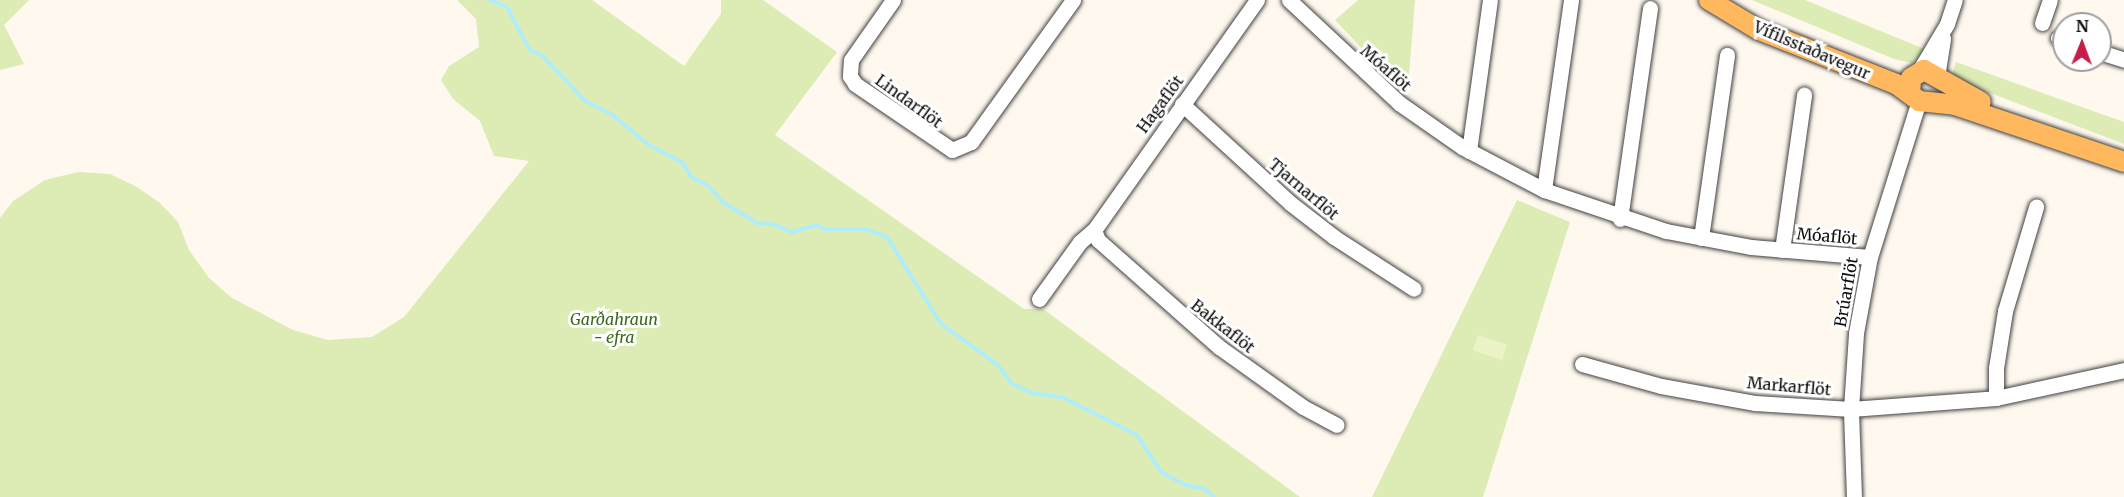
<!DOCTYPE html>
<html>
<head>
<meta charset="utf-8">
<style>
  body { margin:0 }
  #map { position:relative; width:2124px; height:497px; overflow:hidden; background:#fff8ee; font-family:Merriweather,serif }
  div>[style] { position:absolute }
  .green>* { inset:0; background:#ddecb5 }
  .pitch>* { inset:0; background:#ecf3c7; transform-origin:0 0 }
  .stream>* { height:4px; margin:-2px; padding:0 2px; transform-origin:2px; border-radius:2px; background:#afedfa }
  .roads { filter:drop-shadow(0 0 2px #414141) drop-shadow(0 0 2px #414141) }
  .minor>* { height:15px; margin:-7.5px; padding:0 7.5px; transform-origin:7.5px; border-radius:7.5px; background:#fff }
  .major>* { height:20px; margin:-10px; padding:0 10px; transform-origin:10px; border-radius:10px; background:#ffb85e }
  span { translate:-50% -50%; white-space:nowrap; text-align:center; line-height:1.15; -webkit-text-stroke:6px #fff; paint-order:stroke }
  .street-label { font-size:16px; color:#0e0e0e }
  .park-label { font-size:16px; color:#3a6a1a; font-style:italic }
  .north { position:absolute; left:2052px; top:12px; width:60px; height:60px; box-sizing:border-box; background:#fff; border:2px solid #9f9f9f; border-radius:50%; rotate:1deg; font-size:16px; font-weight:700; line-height:24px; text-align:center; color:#0e0e0e }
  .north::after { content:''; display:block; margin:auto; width:21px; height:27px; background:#c61d47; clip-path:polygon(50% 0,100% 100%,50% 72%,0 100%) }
</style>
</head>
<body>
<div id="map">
  <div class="green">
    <div style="clip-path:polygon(0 0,29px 0,4px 25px,24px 64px,0 70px)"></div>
    <div style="clip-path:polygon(457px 0,592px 0,684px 66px,721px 14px,721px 0,763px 0,837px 52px,775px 135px,1024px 309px,1043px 309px,1300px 497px,0 497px,0 218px,13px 201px,45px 180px,78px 172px,110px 174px,137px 187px,160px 203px,178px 222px,189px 250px,209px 278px,232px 298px,293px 330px,328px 340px,372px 337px,404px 317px,529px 161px,494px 156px,480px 121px,453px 99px,441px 80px,449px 66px,479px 47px,476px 19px)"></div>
    <div style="clip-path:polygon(1358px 0,1415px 0,1408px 88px,1370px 57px,1335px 20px)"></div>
    <div style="clip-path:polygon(1752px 0,1805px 0,1927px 50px,1912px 63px,1894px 59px)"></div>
    <div style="clip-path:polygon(1956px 62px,2124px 122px,2124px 144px,1951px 78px)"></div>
    <div style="clip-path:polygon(1517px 200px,1570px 222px,1483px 497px,1372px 497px)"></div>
  </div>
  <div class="pitch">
    <div style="left:1478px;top:335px;width:31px;height:16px;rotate:19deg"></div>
  </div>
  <div class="stream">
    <div style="left:490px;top:0;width:18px;rotate:22deg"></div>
    <div style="left:507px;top:7px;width:47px;rotate:62.4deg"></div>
    <div style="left:529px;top:49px;width:16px;rotate:27deg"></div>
    <div style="left:543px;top:56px;width:62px;rotate:47deg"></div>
    <div style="left:585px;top:101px;width:28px;rotate:26deg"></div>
    <div style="left:610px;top:113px;width:50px;rotate:39.4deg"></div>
    <div style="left:649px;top:145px;width:38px;rotate:28deg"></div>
    <div style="left:683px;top:163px;width:16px;rotate:60deg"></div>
    <div style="left:691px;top:177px;width:18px;rotate:27deg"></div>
    <div style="left:707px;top:185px;width:25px;rotate:47deg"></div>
    <div style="left:724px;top:203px;width:39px;rotate:31deg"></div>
    <div style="left:757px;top:223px;width:15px;rotate:4deg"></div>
    <div style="left:772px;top:224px;width:22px;rotate:22deg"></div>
    <div style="left:792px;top:232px;width:26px;rotate:-16deg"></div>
    <div style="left:817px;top:225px;width:8px;rotate:30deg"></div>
    <div style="left:824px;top:229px;width:42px"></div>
    <div style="left:866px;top:229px;width:22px;rotate:21deg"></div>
    <div style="left:887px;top:237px;width:102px;rotate:58.2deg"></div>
    <div style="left:941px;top:324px;width:70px;rotate:35.7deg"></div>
    <div style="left:998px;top:365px;width:24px;rotate:54deg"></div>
    <div style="left:1012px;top:384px;width:22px;rotate:24deg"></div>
    <div style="left:1032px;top:393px;width:30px;rotate:8deg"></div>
    <div style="left:1062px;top:397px;width:84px;rotate:26.9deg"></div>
    <div style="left:1137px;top:435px;width:44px;rotate:57deg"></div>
    <div style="left:1161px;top:472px;width:27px;rotate:28deg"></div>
    <div style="left:1185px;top:485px;width:20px;rotate:11deg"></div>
    <div style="left:1205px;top:489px;width:12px;rotate:42deg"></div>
  </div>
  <div class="roads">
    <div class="minor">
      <div style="left:893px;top:0;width:73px;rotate:125deg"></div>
      <div style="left:851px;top:60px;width:16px;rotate:94deg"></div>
      <div style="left:850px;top:76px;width:9px;rotate:58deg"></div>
      <div style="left:855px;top:84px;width:117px;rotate:34.2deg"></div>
      <div style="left:952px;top:150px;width:21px;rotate:-23deg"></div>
      <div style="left:971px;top:142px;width:175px;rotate:-54.3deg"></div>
      <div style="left:1257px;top:0;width:282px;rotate:125.3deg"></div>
      <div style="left:1094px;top:230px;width:11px;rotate:68deg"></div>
      <div style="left:1098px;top:240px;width:162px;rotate:41.5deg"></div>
      <div style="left:1219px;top:347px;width:103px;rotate:35.5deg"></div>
      <div style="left:1303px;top:407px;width:38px;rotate:28deg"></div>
      <div style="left:1289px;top:0;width:151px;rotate:43.1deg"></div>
      <div style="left:1399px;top:103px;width:77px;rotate:34.9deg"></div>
      <div style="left:1462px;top:147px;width:93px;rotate:27.7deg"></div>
      <div style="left:1544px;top:190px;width:129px;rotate:18.6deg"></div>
      <div style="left:1666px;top:231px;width:86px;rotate:10.7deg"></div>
      <div style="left:1751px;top:247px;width:119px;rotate:4.8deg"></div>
      <div style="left:2042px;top:23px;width:24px;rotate:-71deg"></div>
      <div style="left:2058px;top:38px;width:6px;rotate:9deg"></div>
      <div style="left:2100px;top:52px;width:25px;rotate:18deg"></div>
      <div style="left:1919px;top:71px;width:55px;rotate:-59.2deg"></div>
      <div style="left:1947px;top:24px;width:25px;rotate:-72deg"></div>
      <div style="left:1937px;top:77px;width:39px;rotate:-81deg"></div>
      <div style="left:1182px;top:104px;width:147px;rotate:42.5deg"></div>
      <div style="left:1290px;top:203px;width:56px;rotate:37.7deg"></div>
      <div style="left:1334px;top:237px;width:95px;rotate:33deg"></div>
      <div style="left:1469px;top:151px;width:152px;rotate:-82.1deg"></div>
      <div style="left:1544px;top:190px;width:192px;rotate:-81.9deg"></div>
      <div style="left:1620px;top:219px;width:213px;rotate:-81.9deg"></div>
      <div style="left:1701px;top:238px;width:185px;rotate:-81.9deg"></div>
      <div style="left:1782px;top:250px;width:157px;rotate:-81.9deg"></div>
      <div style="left:1039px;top:299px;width:70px;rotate:-54.3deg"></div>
      <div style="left:1080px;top:242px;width:18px;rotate:-41deg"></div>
      <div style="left:1582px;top:364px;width:82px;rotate:15.6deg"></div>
      <div style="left:1661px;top:386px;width:96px;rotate:10.3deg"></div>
      <div style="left:1755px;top:403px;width:96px;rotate:3.6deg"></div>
      <div style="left:1851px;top:409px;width:145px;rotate:-4.3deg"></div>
      <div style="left:1996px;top:398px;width:131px;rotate:-12.3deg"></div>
      <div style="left:1996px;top:398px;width:30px;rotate:-90deg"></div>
      <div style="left:1996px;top:368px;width:58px;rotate:-81deg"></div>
      <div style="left:2005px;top:311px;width:109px;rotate:-73.4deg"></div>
      <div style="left:1854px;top:497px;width:88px;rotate:-92deg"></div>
      <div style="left:1851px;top:409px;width:76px;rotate:-86.2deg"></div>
      <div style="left:1856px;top:333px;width:77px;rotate:-79.6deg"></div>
      <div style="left:1870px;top:257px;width:164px;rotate:-72.6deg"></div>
    </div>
    <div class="major">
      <div style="left:1709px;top:0;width:58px;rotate:31deg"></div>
      <div style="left:1759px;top:30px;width:147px;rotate:21.5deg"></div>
      <div style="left:1896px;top:84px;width:29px;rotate:36deg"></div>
      <div style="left:1919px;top:101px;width:36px;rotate:6deg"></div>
      <div style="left:1955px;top:105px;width:178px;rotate:18.6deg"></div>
      <div style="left:1910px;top:94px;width:16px;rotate:-86deg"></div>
      <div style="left:1911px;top:78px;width:15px;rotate:-32deg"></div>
      <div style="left:1924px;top:70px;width:65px;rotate:29.3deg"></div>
    </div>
  </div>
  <div class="street-label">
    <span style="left:1812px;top:50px;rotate:23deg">Vífilsstaðavegur</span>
    <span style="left:1386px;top:68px;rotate:41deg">Móaflöt</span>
    <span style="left:909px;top:101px;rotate:36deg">Lindarflöt</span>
    <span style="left:1160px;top:104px;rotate:-54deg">Hagaflöt</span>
    <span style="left:1304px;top:189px;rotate:40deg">Tjarnarflöt</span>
    <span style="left:1827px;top:236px;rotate:5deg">Móaflöt</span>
    <span style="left:1846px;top:292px;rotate:-80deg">Brúarflöt</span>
    <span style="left:1223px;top:326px;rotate:38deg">Bakkaflöt</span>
    <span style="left:1789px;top:386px;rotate:5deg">Markarflöt</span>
  </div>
  <div class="park-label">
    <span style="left:614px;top:328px">Garðahraun<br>- efra</span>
  </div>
  <div class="north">N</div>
</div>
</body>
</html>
